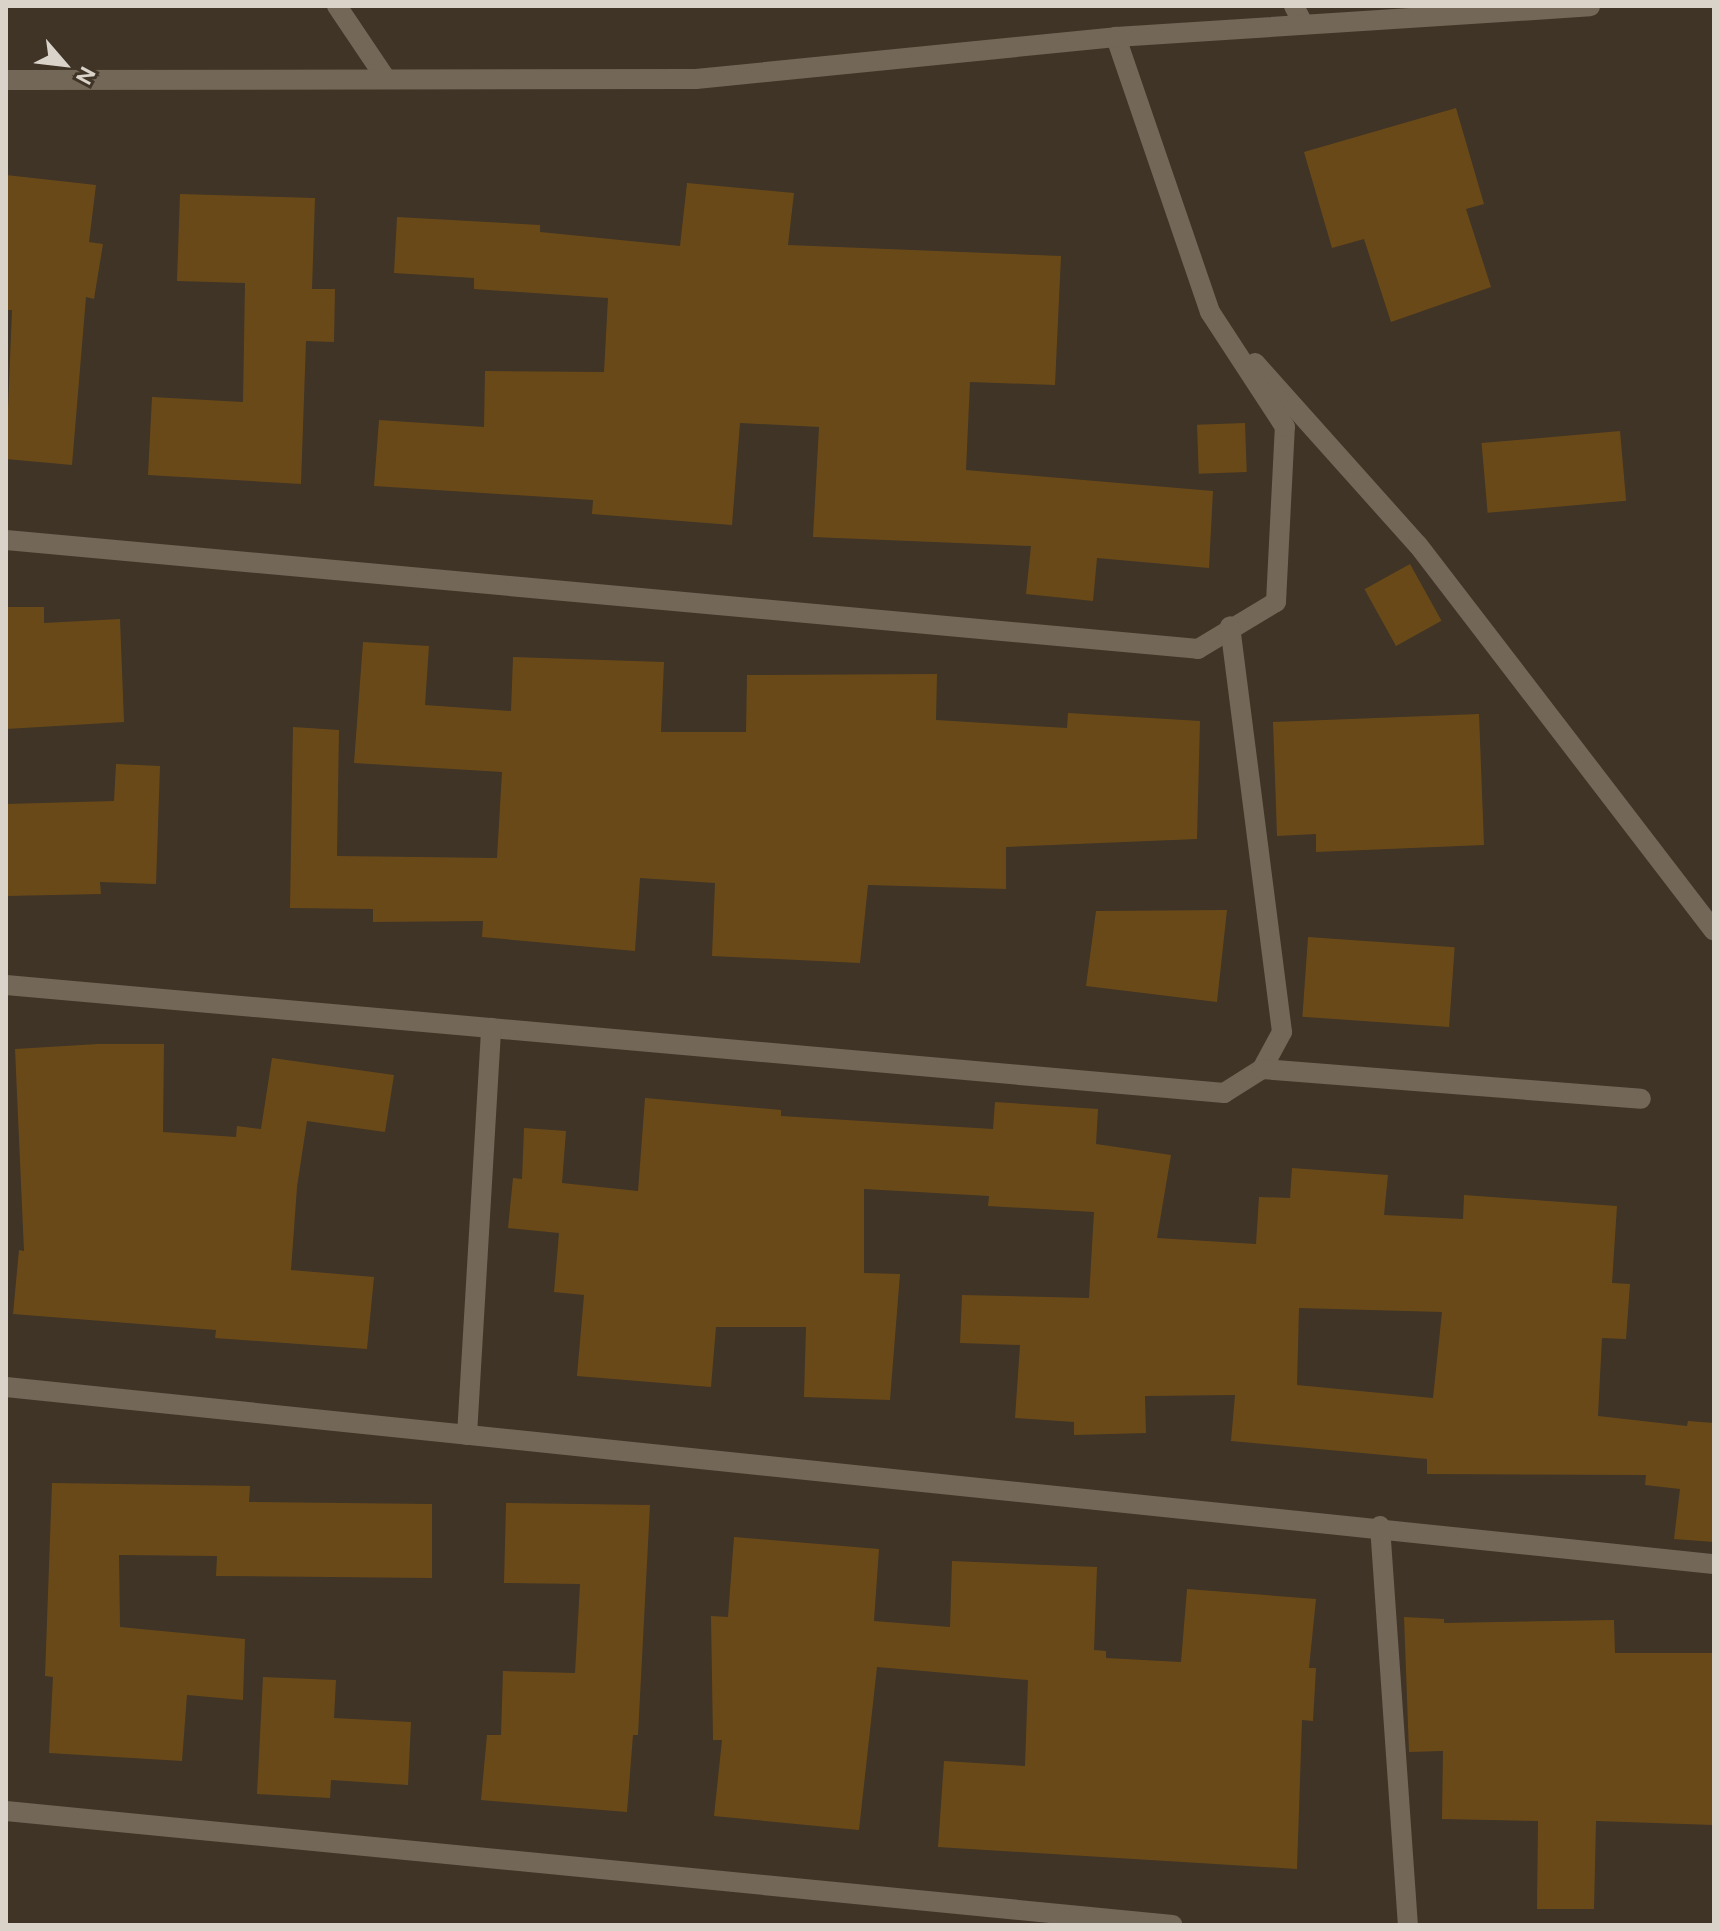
<!DOCTYPE html>
<html>
<head>
<meta charset="utf-8">
<style>
  body { margin:0 }
  #map { position:relative; width:1720px; height:1931px; overflow:hidden; background:#3f3426; font-family:"DM Sans",sans-serif }
  div>[style] { position:absolute }
  .building>* { inset:0; background:#6a4919; transform-origin:0 0 }
  .minor>* { height:20px; margin:-10px; padding:0 10px; transform-origin:10px; border-radius:10px; background:#736757 }
  .tertiary>* { height:20px; margin:-10px; padding:0 10px; transform-origin:10px; border-radius:10px; background:#736757 }
  span { translate:-50% -50%; white-space:nowrap; text-align:center; line-height:1.15; -webkit-text-stroke:7px #3f3426; paint-order:stroke }
  .frame { position:absolute; inset:0; border:8px solid #dad3ca; pointer-events:none }
  .north { position:absolute; left:24px; top:24px; width:80px; height:80px; -webkit-text-stroke:6px #3f3426; paint-order:stroke; rotate:118deg; font-size:22px; font-weight:700; line-height:32px; text-align:center; color:#dad3ca }
  .north::after { content:''; display:block; margin:auto; width:28px; height:36px; background:#dad3ca; clip-path:polygon(50% 0,100% 100%,50% 72%,0 100%) }
</style>
</head>
<body>
<div id="map">
  <div class="building">
    <div style="clip-path:polygon(1456px 108px,1484px 204px,1466px 209px,1491px 287px,1391px 322px,1364px 239px,1332px 248px,1304px 152px)"></div>
    <div style="clip-path:polygon(6px 175px,96px 185px,89px 242px,103px 244px,94px 299px,86px 297px,72px 465px,6px 459px,12px 310px,6px 310px)"></div>
    <div style="clip-path:polygon(687px 183px,794px 193px,788px 245px,1061px 256px,1055px 385px,970px 382px,966px 470px,1213px 491px,1209px 568px,1097px 558px,1093px 601px,1026px 594px,1031px 546px,813px 537px,819px 427px,740px 423px,732px 525px,592px 514px,593px 500px,374px 486px,379px 420px,484px 427px,485px 371px,604px 372px,608px 298px,474px 289px,474px 278px,394px 273px,397px 217px,540px 225px,540px 232px,680px 246px)"></div>
    <div style="clip-path:polygon(180px 194px,315px 198px,312px 289px,335px 289px,334px 342px,306px 341px,301px 484px,148px 475px,152px 397px,243px 402px,245px 283px,177px 281px)"></div>
    <div style="left:1245px;top:423px;width:49px;height:48px;rotate:88deg"></div>
    <div style="left:1620px;top:431px;width:70px;height:139px;rotate:85deg"></div>
    <div style="left:1410px;top:564px;width:65px;height:52px;rotate:61deg"></div>
    <div style="clip-path:polygon(6px 607px,44px 607px,44px 623px,120px 619px,124px 722px,6px 729px)"></div>
    <div style="clip-path:polygon(363px 642px,429px 646px,425px 705px,511px 711px,513px 657px,664px 662px,661px 732px,746px 732px,747px 675px,937px 674px,936px 720px,1067px 728px,1068px 713px,1200px 721px,1197px 839px,1006px 847px,1006px 889px,868px 885px,860px 963px,712px 956px,715px 883px,640px 878px,635px 951px,482px 937px,483px 921px,373px 922px,373px 909px,290px 908px,293px 727px,339px 730px,337px 856px,497px 858px,502px 772px,354px 763px)"></div>
    <div style="clip-path:polygon(1479px 714px,1484px 845px,1316px 852px,1316px 834px,1277px 836px,1273px 722px)"></div>
    <div style="clip-path:polygon(116px 764px,160px 766px,156px 884px,100px 882px,101px 894px,6px 896px,6px 804px,114px 801px)"></div>
    <div style="clip-path:polygon(1227px 910px,1217px 1002px,1086px 986px,1096px 911px)"></div>
    <div style="left:1308px;top:937px;width:147px;height:80px;rotate:4deg"></div>
    <div style="clip-path:polygon(98px 1044px,164px 1044px,163px 1132px,236px 1137px,237px 1126px,261px 1129px,272px 1058px,394px 1075px,385px 1132px,307px 1121px,297px 1187px,291px 1270px,374px 1277px,367px 1349px,215px 1338px,216px 1330px,13px 1314px,19px 1250px,24px 1251px,15px 1049px)"></div>
    <div style="clip-path:polygon(evenodd,645px 1098px,781px 1110px,781px 1116px,993px 1129px,995px 1102px,1098px 1109px,1096px 1144px,1171px 1155px,1157px 1238px,1256px 1244px,1259px 1197px,1290px 1198px,1292px 1168px,1388px 1175px,1384px 1215px,1463px 1219px,1464px 1195px,1617px 1206px,1612px 1283px,1630px 1284px,1626px 1339px,1602px 1338px,1598px 1416px,1687px 1426px,1688px 1421px,1714px 1423px,1714px 1542px,1674px 1539px,1680px 1489px,1645px 1485px,1646px 1475px,1427px 1474px,1427px 1459px,1231px 1441px,1235px 1395px,1145px 1396px,1146px 1433px,1074px 1435px,1074px 1422px,1015px 1418px,1020px 1345px,960px 1343px,962px 1295px,1089px 1298px,1094px 1212px,988px 1206px,989px 1196px,864px 1189px,864px 1273px,900px 1274px,890px 1400px,804px 1397px,806px 1327px,716px 1327px,711px 1387px,577px 1376px,584px 1295px,554px 1292px,559px 1233px,508px 1228px,513px 1178px,522px 1179px,524px 1128px,566px 1131px,562px 1183px,638px 1191px,645px 1098px,1299px 1308px,1442px 1312px,1433px 1398px,1297px 1385px,1299px 1308px)"></div>
    <div style="clip-path:polygon(52px 1483px,250px 1486px,249px 1502px,432px 1504px,432px 1578px,216px 1576px,217px 1556px,119px 1555px,120px 1627px,245px 1639px,243px 1700px,187px 1695px,182px 1761px,49px 1753px,53px 1677px,45px 1676px)"></div>
    <div style="clip-path:polygon(506px 1503px,650px 1505px,638px 1735px,633px 1735px,627px 1812px,481px 1800px,487px 1735px,501px 1735px,503px 1671px,575px 1673px,580px 1584px,504px 1583px)"></div>
    <div style="clip-path:polygon(734px 1537px,879px 1549px,874px 1621px,950px 1627px,952px 1561px,1097px 1567px,1094px 1650px,1106px 1651px,1106px 1658px,1181px 1662px,1187px 1589px,1316px 1599px,1309px 1668px,1316px 1668px,1313px 1721px,1302px 1720px,1297px 1869px,938px 1847px,944px 1761px,1025px 1766px,1028px 1680px,877px 1667px,859px 1830px,714px 1816px,722px 1740px,713px 1740px,711px 1616px,728px 1617px)"></div>
    <div style="clip-path:polygon(1404px 1617px,1444px 1619px,1444px 1623px,1614px 1620px,1615px 1653px,1714px 1653px,1714px 1825px,1596px 1821px,1594px 1909px,1537px 1909px,1538px 1821px,1442px 1819px,1443px 1751px,1409px 1752px)"></div>
    <div style="clip-path:polygon(263px 1677px,336px 1680px,334px 1718px,411px 1722px,408px 1785px,331px 1780px,330px 1798px,257px 1794px)"></div>
  </div>
  <div class="minor">
    <div style="left:337px;top:6px;width:88px;rotate:56.1deg"></div>
    <div style="left:1294px;top:6px;width:20px;rotate:63deg"></div>
    <div style="left:1255px;top:363px;width:244px;rotate:48.2deg"></div>
    <div style="left:1418px;top:545px;width:486px;rotate:52.5deg"></div>
    <div style="left:6px;top:540px;width:1197px;rotate:5.22deg"></div>
    <div style="left:1198px;top:649px;width:91px;rotate:-31.1deg"></div>
    <div style="left:1276px;top:602px;width:175px;rotate:-87.1deg"></div>
    <div style="left:1285px;top:427px;width:137px;rotate:-123.1deg"></div>
    <div style="left:1210px;top:312px;width:291px;rotate:-108.9deg"></div>
    <div style="left:6px;top:985px;width:1223px;rotate:5.07deg"></div>
    <div style="left:1224px;top:1093px;width:45px;rotate:-32.3deg"></div>
    <div style="left:1262px;top:1069px;width:42px;rotate:-61.6deg"></div>
    <div style="left:1282px;top:1032px;width:409px;rotate:-97.3deg"></div>
    <div style="left:1262px;top:1069px;width:380px;rotate:4.5deg"></div>
    <div style="left:6px;top:1387px;width:1717px;rotate:5.92deg"></div>
    <div style="left:467px;top:1435px;width:408px;rotate:-86.6deg"></div>
    <div style="left:1380px;top:1526px;width:400px;rotate:86deg"></div>
    <div style="left:6px;top:1811px;width:1172px;rotate:5.58deg"></div>
  </div>
  <div class="tertiary">
    <div style="left:6px;top:80px;width:690px;rotate:-0.08deg"></div>
    <div style="left:696px;top:79px;width:422px;rotate:-5.7deg"></div>
    <div style="left:1116px;top:37px;width:475px;rotate:-3.7deg"></div>
  </div>
  <div class="frame"></div>
  <div class="north">N</div>
</div>
</body>
</html>
